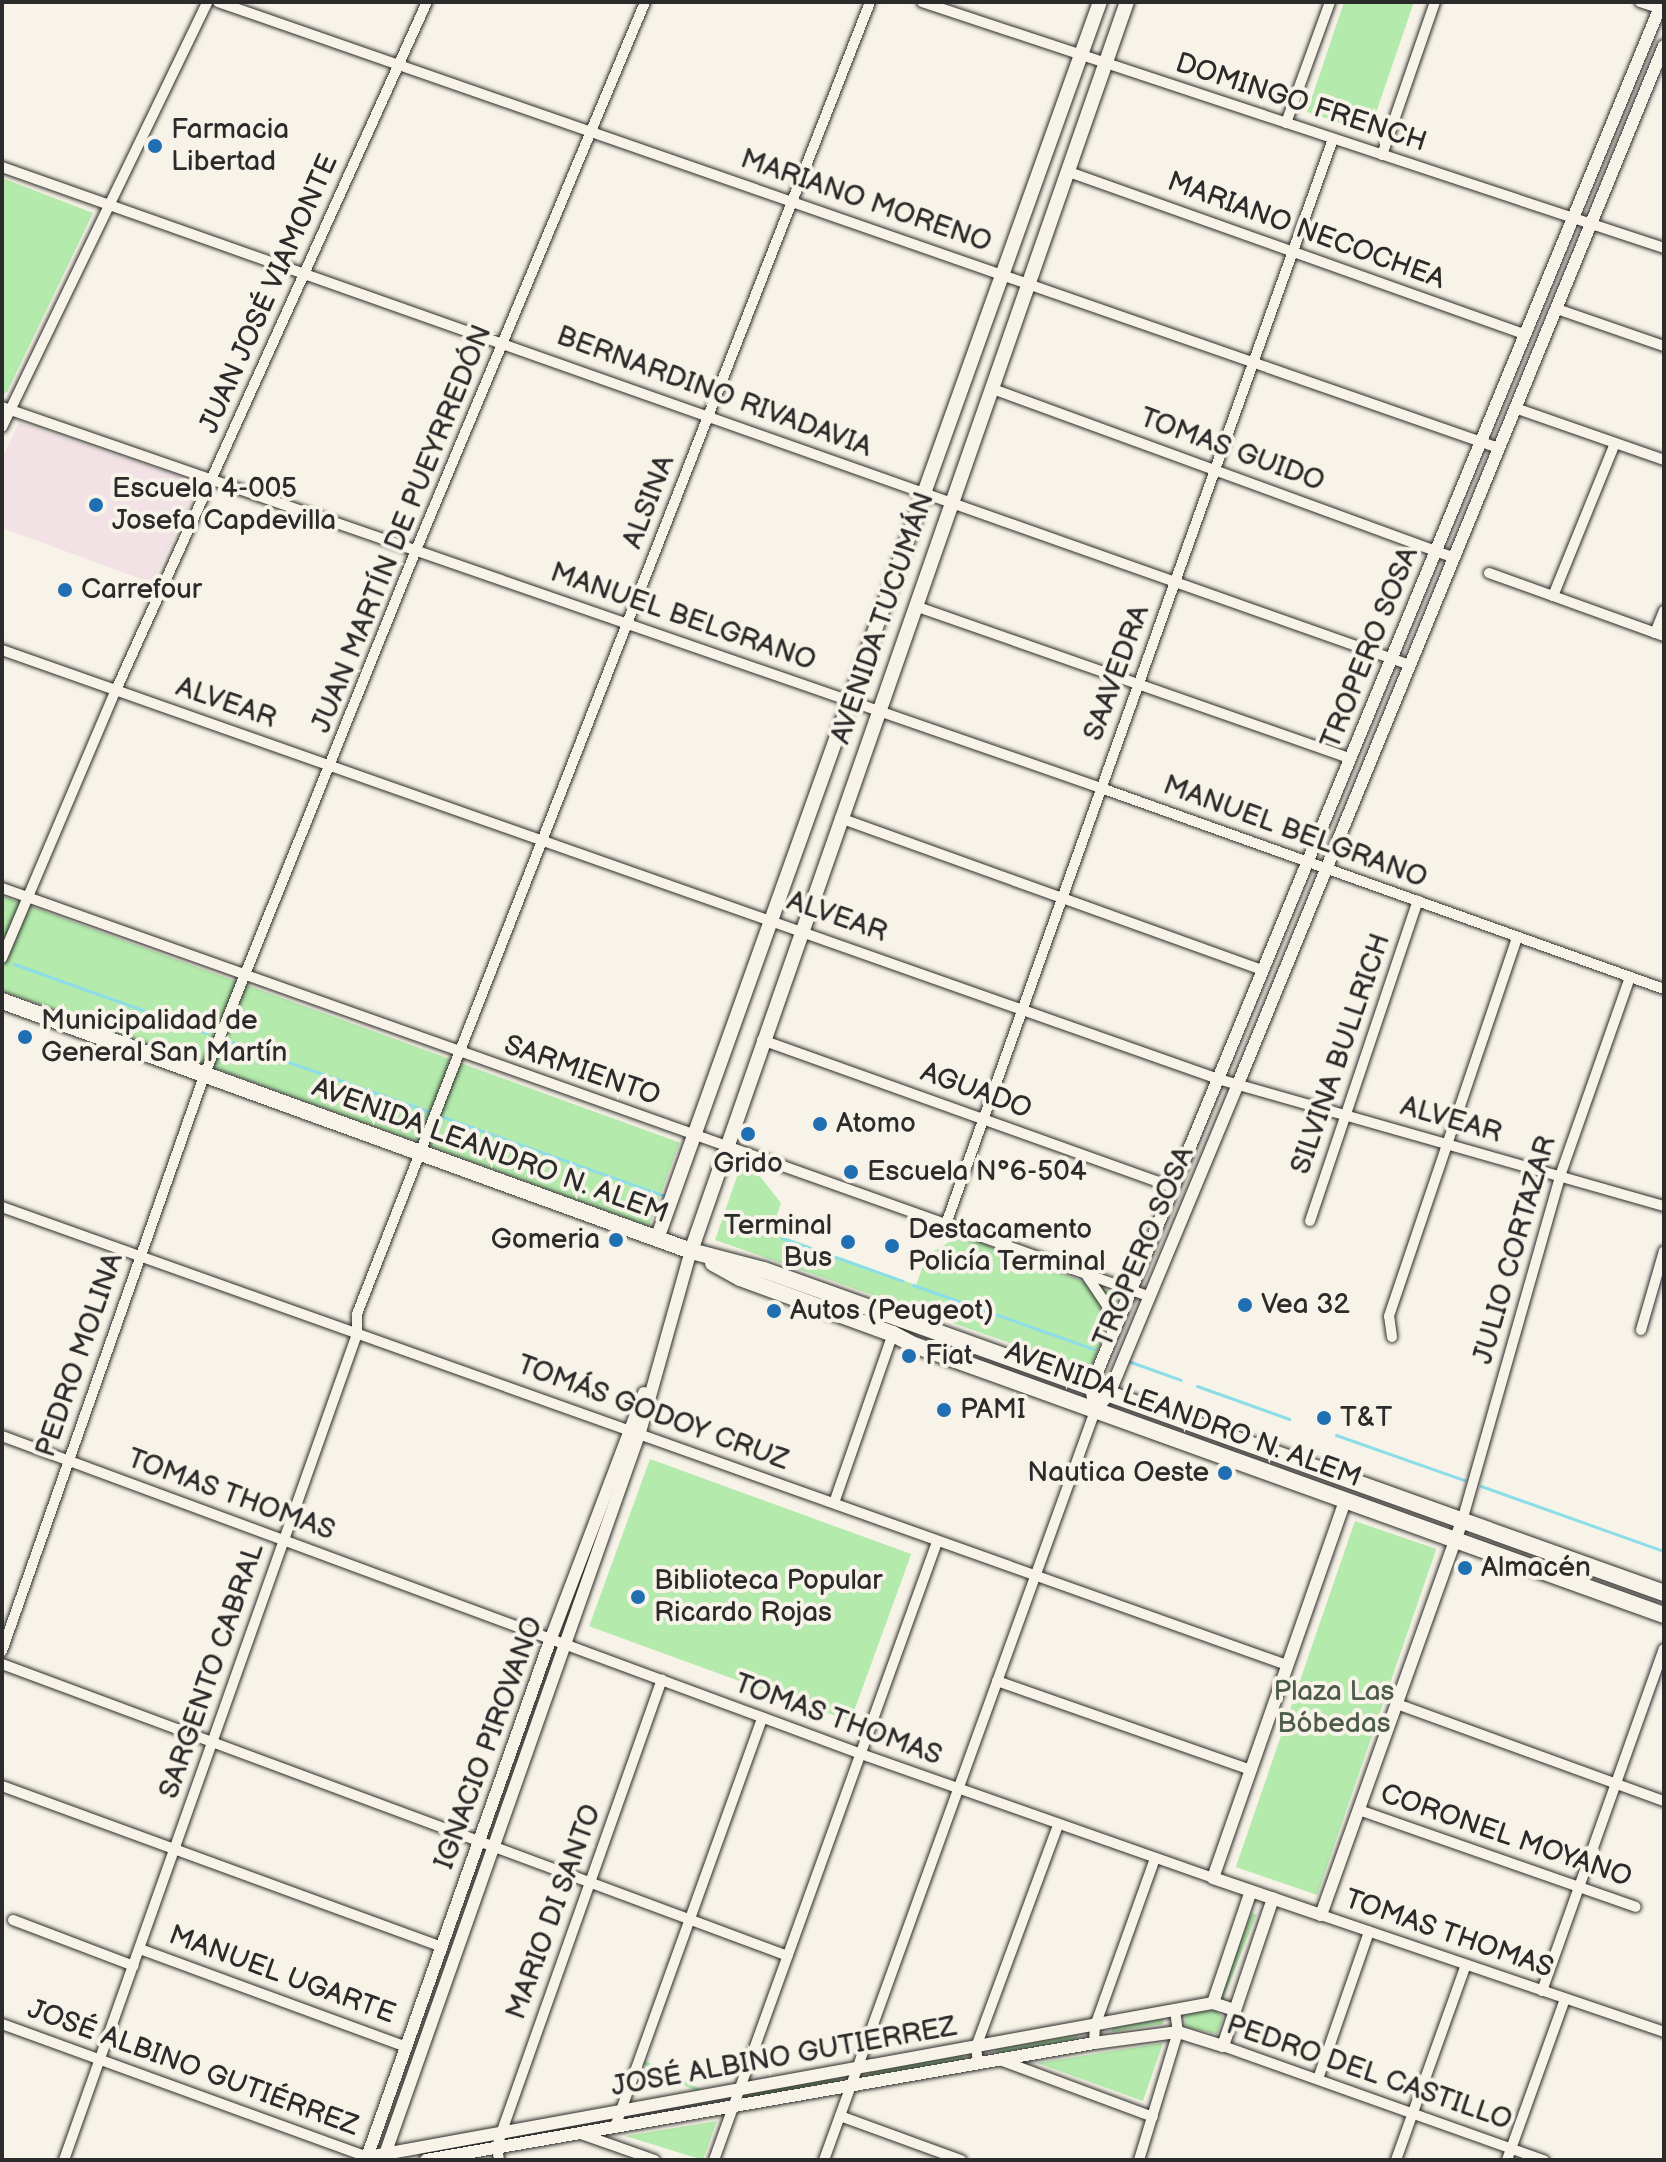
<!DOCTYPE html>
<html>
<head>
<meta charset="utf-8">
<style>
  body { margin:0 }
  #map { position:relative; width:1666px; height:2162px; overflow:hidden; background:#f7f3e8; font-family:"Balsamiq Sans",sans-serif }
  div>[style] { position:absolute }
  .built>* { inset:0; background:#f2e2e6 }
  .green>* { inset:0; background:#b4eaac; transform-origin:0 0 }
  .stream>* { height:3px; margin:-1.5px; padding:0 1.5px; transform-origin:1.5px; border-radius:1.5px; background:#8ddde9 }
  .roads { filter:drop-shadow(0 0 2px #2b2b2b) drop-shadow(0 0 2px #2b2b2b) }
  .minor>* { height:10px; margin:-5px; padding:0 5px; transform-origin:5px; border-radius:5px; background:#f7f3e8 }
  .tertiary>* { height:12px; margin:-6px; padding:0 6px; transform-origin:6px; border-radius:6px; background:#f7f3e8 }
  .secondary>* { height:14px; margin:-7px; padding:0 7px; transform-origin:7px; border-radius:7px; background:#f7f3e8 }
  .primary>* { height:16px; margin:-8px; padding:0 8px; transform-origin:8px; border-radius:8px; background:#f7f3e8 }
  .dots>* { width:22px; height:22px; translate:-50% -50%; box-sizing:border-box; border:4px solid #f7f3e8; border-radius:50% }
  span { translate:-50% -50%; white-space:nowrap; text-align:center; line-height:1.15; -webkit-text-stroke:8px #f7f3e8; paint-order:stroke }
  .street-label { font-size:28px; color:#2b2b2b }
  .poi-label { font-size:28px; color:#2b2b2b }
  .left { translate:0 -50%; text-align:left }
  .right { translate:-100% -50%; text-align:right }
  .park-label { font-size:28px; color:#4d5b4b }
  .frame { position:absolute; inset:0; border:4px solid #2b2b2b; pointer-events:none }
</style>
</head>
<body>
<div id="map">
  <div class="built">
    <div style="clip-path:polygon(19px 423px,200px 483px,152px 583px,2px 528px,2px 458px)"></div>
  </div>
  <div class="green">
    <div style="clip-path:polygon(1344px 2px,1414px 2px,1369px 133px,1307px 112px)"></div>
    <div style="clip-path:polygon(2px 178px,93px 213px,7px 392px,2px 395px)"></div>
    <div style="left:2px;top:896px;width:721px;height:89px;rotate:20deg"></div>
    <div style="clip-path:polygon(742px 1162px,751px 1165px,781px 1203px,771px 1232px,916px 1285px,927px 1255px,961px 1235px,1119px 1295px,1090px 1371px,715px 1240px)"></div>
    <div style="left:650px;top:1459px;width:278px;height:178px;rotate:20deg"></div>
    <div style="left:1355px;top:1521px;width:86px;height:366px;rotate:19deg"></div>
    <div style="left:1252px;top:1913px;width:5px;height:89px;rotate:22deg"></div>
    <div style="clip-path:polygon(1202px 2010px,1216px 2011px,1223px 2017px,1217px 2034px,1186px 2027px,1185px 2015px)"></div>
    <div style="clip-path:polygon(1163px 2019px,1163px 2024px,1112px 2032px,1112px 2028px)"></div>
    <div style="clip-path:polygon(1077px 2035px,1078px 2039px,997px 2054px,996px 2049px)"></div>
    <div style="clip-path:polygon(1163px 2043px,1143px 2101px,1037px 2063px)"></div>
    <div style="clip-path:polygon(963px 2055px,963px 2060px,869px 2076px,870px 2072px)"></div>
    <div style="clip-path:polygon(841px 2077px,839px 2082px,747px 2098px,749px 2094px)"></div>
    <div style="left:720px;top:2099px;width:4px;height:90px;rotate:117deg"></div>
    <div style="clip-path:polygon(717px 2121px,703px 2160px,625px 2136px)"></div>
  </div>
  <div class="stream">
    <div style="left:14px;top:964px;width:205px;rotate:19.7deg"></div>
    <div style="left:232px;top:1042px;width:212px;rotate:19.5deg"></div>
    <div style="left:443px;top:1117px;width:236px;rotate:19.6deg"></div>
    <div style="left:725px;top:1217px;width:49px;rotate:20.3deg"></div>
    <div style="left:782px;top:1238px;width:128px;rotate:19.6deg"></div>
    <div style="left:913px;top:1285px;width:192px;rotate:19.5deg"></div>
    <div style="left:1128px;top:1361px;width:56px;rotate:19.7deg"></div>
    <div style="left:1197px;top:1386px;width:98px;rotate:19.7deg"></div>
    <div style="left:1336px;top:1435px;width:136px;rotate:19.4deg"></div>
    <div style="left:1481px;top:1486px;width:194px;rotate:19.6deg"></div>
  </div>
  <div class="roads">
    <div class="minor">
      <div style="left:218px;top:2px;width:1356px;rotate:19.2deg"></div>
      <div style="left:922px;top:2px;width:782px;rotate:18.34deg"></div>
      <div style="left:1640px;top:2px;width:25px;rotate:18deg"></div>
      <div style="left:1286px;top:123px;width:129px;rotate:-70deg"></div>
      <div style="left:1382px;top:155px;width:162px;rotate:-70.9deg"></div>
      <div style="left:2px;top:167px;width:1493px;rotate:19.48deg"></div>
      <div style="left:1069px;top:172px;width:485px;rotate:19.6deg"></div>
      <div style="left:1557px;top:309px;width:113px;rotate:19.1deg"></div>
      <div style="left:993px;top:389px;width:491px;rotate:20.1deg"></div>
      <div style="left:2px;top:407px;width:1163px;rotate:19.12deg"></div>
      <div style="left:1101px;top:788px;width:598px;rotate:19.65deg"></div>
      <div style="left:1515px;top:408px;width:158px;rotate:19.2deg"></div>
      <div style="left:2px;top:427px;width:472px;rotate:-64.2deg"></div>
      <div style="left:1489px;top:573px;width:186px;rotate:19.8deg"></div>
      <div style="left:1553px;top:596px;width:165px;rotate:-67.9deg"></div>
      <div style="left:915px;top:606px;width:462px;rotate:19.3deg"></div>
      <div style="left:1655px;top:633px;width:24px;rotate:-68deg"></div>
      <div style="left:2px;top:650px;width:1289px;rotate:19.43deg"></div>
      <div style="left:1218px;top:1079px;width:464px;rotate:15.9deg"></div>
      <div style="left:840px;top:818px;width:449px;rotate:19.8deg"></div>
      <div style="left:2px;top:888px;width:1216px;rotate:19.6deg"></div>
      <div style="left:2px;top:958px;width:291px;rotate:-67deg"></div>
      <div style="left:116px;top:690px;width:755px;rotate:-65.68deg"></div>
      <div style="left:762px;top:1040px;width:436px;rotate:19.7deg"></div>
      <div style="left:2px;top:1207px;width:1364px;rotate:19.62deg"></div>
      <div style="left:1310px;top:1221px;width:338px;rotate:-71.4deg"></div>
      <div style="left:946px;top:1224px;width:1152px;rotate:-70.37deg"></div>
      <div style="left:1085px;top:1273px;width:40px;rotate:56deg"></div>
      <div style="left:1107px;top:1306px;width:29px;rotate:78deg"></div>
      <div style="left:1641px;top:1330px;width:82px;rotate:-73.8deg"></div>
      <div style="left:1392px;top:1337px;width:21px;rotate:-98deg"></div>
      <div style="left:1389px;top:1316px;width:400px;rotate:-71.3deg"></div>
      <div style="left:2px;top:1436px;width:916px;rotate:20.31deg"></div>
      <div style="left:861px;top:1754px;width:373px;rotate:19.4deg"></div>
      <div style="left:834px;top:1503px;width:179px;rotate:-70.8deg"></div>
      <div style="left:1462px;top:1521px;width:359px;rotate:-74.1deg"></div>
      <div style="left:1560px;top:1176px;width:211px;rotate:-70.6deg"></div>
      <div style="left:2px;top:1651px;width:609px;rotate:-70.64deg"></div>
      <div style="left:204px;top:1076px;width:567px;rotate:-68.05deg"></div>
      <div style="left:416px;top:550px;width:594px;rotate:-67.32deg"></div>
      <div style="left:2px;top:1664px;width:838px;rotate:20.38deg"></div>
      <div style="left:997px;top:1681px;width:269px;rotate:19.3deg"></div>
      <div style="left:1397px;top:1704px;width:284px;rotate:20deg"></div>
      <div style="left:2px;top:1786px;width:469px;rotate:20.1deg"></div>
      <div style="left:1359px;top:1810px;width:293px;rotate:19.3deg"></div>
      <div style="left:1321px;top:1915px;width:362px;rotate:18.8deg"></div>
      <div style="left:13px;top:1920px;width:129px;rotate:20.8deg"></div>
      <div style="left:140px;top:1949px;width:284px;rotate:20.2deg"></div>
      <div style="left:1542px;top:1991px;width:363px;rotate:-70.4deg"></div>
      <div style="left:2px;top:2024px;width:389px;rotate:20deg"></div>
      <div style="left:1094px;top:2043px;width:17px;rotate:-87deg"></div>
      <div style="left:1095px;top:2026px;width:178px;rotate:-70.3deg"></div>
      <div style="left:1223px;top:2046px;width:341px;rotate:19.6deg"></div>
      <div style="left:1000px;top:2060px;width:163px;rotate:20.4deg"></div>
      <div style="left:978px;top:2063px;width:16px;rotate:-97deg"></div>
      <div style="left:976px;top:2047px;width:237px;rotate:-69.7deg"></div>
      <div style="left:1318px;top:2079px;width:156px;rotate:-70.9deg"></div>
      <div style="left:840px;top:2116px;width:129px;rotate:20deg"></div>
      <div style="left:615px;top:2127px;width:435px;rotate:-70.2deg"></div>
      <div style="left:581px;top:2134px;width:78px;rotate:19.4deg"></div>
      <div style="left:64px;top:2160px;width:876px;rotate:-70.47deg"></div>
      <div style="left:357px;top:1334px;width:20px;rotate:-90deg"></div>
      <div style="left:357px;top:1314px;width:1409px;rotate:-68.64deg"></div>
      <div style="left:499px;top:2160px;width:13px;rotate:-99deg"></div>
      <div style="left:497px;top:2147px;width:17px;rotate:-73deg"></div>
      <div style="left:502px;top:2131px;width:479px;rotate:-70.5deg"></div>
      <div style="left:714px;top:2160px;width:657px;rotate:-70.16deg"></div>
      <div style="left:824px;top:2160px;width:797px;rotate:-70.11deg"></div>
      <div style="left:1139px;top:2160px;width:134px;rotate:-73.1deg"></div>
      <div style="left:1178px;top:2032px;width:21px;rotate:-98deg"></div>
      <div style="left:1396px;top:2160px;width:207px;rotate:-70.3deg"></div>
      <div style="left:1507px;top:2160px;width:171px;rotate:-70.2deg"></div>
    </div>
    <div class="tertiary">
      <div style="left:1095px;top:1411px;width:24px;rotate:-99deg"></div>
      <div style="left:1091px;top:1387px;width:1498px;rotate:-67.59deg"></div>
      <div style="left:1095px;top:1411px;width:22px;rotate:-51deg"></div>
      <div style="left:1109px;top:1394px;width:336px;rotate:-67.4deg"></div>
      <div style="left:1238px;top:1084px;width:1122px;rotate:-67.69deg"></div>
      <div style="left:1345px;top:1501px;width:399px;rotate:109.3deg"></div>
      <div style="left:1213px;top:1878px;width:114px;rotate:18.9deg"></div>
      <div style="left:1321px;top:1915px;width:418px;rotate:-70.3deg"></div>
      <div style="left:1213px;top:2003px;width:118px;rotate:-71.3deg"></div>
      <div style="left:368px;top:2157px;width:859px;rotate:-10.33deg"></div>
      <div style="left:1213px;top:2003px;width:23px;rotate:18deg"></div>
      <div style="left:366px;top:2160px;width:554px;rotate:-70.49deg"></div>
      <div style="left:551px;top:1638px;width:262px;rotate:-69.2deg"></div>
      <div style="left:383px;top:2160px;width:772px;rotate:-70.56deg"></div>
      <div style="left:640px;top:1432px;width:188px;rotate:-74.3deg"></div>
      <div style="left:426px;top:2160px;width:678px;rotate:-9.93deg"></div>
      <div style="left:1094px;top:2043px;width:85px;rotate:-7.5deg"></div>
      <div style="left:1178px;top:2032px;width:47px;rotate:17.3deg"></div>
      <div style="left:1223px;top:2046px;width:156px;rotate:-71.3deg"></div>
    </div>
    <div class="secondary">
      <div style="left:657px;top:1239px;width:1314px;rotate:-70.3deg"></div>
      <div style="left:691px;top:1251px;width:1323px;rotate:-70.76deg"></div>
    </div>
    <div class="primary">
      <div style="left:2px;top:1001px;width:733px;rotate:19.94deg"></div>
      <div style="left:691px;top:1251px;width:75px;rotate:14.6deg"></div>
      <div style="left:764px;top:1270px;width:956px;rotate:19.74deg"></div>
      <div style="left:713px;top:1263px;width:31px;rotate:29deg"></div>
      <div style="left:740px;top:1278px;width:163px;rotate:20.1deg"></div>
      <div style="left:893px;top:1334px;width:24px;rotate:28deg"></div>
      <div style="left:914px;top:1345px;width:797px;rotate:19.8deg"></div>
    </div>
  </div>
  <div class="dots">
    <div style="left:155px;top:146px;background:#1f6fb2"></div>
    <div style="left:96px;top:505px;background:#1f6fb2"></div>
    <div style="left:65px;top:590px;background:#1f6fb2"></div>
    <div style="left:25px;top:1037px;background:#1f6fb2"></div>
    <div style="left:820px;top:1124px;background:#1f6fb2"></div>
    <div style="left:748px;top:1134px;background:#1f6fb2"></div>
    <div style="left:851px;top:1172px;background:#1f6fb2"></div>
    <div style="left:616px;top:1240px;background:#1f6fb2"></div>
    <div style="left:848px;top:1242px;background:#1f6fb2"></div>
    <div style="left:892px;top:1246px;background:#1f6fb2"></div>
    <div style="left:1245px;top:1305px;background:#1f6fb2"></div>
    <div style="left:774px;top:1311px;background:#1f6fb2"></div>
    <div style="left:909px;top:1356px;background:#1f6fb2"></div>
    <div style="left:944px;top:1410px;background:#1f6fb2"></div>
    <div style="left:1324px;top:1418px;background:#1f6fb2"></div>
    <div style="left:1225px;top:1473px;background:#1f6fb2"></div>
    <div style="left:1465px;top:1568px;background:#1f6fb2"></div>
    <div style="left:638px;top:1597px;background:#1f6fb2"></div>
  </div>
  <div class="street-label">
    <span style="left:1301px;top:103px;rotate:18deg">DOMINGO FRENCH</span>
    <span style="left:866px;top:201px;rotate:19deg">MARIANO MORENO</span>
    <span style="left:1306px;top:231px;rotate:20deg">MARIANO NECOCHEA</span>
    <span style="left:269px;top:294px;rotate:-66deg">JUAN JOSÉ VIAMONTE</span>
    <span style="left:714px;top:392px;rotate:20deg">BERNARDINO RIVADAVIA</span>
    <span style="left:1232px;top:450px;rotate:20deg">TOMAS GUIDO</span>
    <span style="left:649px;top:502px;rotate:-69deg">ALSINA</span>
    <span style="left:402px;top:529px;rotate:-68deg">JUAN MARTÍN DE PUEYRREDÓN</span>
    <span style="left:683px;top:617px;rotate:19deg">MANUEL BELGRANO</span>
    <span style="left:883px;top:618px;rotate:-71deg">AVENIDA TUCUMÁN</span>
    <span style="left:1370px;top:648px;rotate:-68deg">TROPERO SOSA</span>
    <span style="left:1117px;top:673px;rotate:-70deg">SAAVEDRA</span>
    <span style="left:226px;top:703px;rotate:19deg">ALVEAR</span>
    <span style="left:1295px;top:832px;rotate:20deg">MANUEL BELGRANO</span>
    <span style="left:837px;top:917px;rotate:19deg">ALVEAR</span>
    <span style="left:1341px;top:1054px;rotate:-71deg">SILVINA BULLRICH</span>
    <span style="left:582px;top:1071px;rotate:19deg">SARMIENTO</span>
    <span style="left:976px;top:1091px;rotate:20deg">AGUADO</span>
    <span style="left:1451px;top:1120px;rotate:16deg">ALVEAR</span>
    <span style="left:490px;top:1151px;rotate:20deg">AVENIDA LEANDRO N. ALEM</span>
    <span style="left:1144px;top:1247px;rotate:-67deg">TROPERO SOSA</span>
    <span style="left:1515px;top:1250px;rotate:-74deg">JULIO CORTAZAR</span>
    <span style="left:80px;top:1355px;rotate:-71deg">PEDRO MOLINA</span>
    <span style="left:653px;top:1413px;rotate:20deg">TOMÁS GODOY CRUZ</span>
    <span style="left:1183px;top:1415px;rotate:20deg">AVENIDA LEANDRO N. ALEM</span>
    <span style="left:231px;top:1495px;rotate:20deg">TOMAS THOMAS</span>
    <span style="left:212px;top:1671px;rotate:-71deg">SARGENTO CABRAL</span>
    <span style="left:838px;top:1720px;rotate:20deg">TOMAS THOMAS</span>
    <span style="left:489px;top:1743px;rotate:-70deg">IGNACIO PIROVANO</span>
    <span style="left:1506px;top:1836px;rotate:19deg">CORONEL MOYANO</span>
    <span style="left:554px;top:1912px;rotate:-70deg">MARIO DI SANTO</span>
    <span style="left:1449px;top:1934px;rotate:19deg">TOMAS THOMAS</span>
    <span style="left:282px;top:1975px;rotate:20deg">MANUEL UGARTE</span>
    <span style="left:784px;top:2057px;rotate:-10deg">JOSÉ ALBINO GUTIERREZ</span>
    <span style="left:193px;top:2068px;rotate:20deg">JOSÉ ALBINO GUTIÉRREZ</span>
    <span style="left:1369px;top:2073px;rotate:19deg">PEDRO DEL CASTILLO</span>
  </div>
  <div class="poi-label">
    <span class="left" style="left:171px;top:146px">Farmacia<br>Libertad</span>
    <span class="left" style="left:112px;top:505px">Escuela 4-005<br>Josefa Capdevilla</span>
    <span class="left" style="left:81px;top:590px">Carrefour</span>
    <span class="left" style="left:41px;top:1037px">Municipalidad de<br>General San Martín</span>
    <span class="left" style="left:836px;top:1124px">Atomo</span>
    <span style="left:748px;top:1164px">Grido</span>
    <span class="left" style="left:867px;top:1172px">Escuela N°6-504</span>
    <span class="right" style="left:832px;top:1242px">Terminal<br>Bus</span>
    <span class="left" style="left:908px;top:1246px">Destacamento<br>Policía Terminal</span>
    <span class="right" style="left:600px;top:1240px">Gomeria</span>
    <span class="left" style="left:1261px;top:1305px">Vea 32</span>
    <span class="left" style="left:790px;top:1311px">Autos (Peugeot)</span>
    <span class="left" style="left:925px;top:1356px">Fiat</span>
    <span class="left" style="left:960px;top:1410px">PAMI</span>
    <span class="left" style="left:1340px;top:1418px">T&amp;T</span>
    <span class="right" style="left:1209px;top:1473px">Nautica Oeste</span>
    <span class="left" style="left:1481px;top:1568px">Almacén</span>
    <span class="left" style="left:654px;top:1597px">Biblioteca Popular<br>Ricardo Rojas</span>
  </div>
  <div class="park-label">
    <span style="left:1334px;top:1708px">Plaza Las<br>Bóbedas</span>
  </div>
  <div class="frame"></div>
</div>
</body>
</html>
